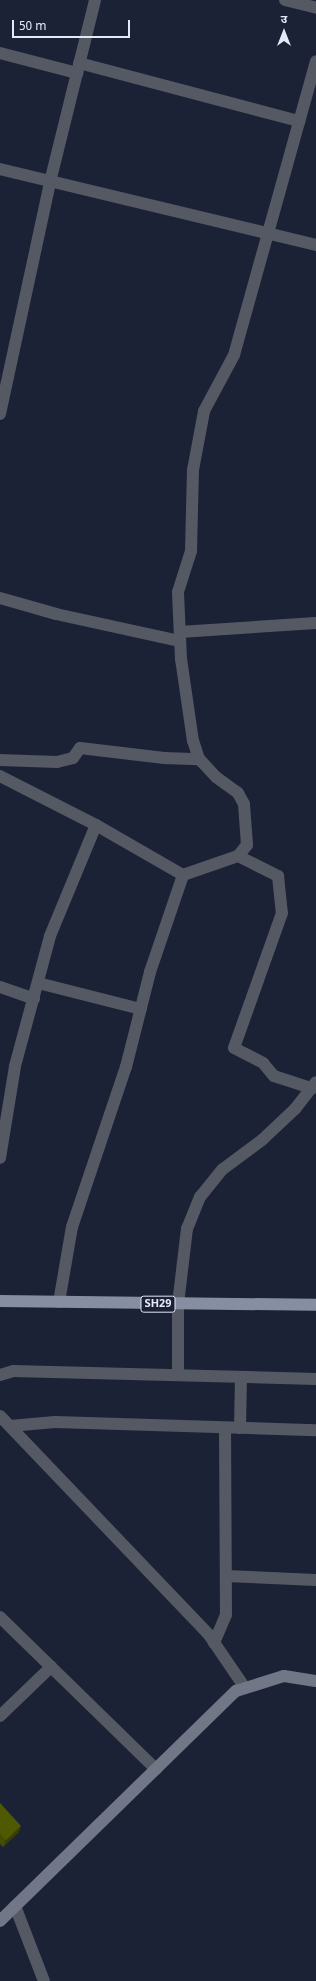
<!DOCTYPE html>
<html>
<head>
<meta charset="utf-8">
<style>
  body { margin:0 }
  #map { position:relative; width:316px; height:1981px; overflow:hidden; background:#1c2236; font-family:Georgia,"Noto Sans Devanagari",serif }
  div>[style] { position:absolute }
  .street>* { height:12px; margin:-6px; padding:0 6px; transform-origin:6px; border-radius:6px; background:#555963 }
  .secondary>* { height:12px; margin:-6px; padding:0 6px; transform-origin:6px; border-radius:6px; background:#717787 }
  .primary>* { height:12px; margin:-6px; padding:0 6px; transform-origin:6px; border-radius:6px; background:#868ea2 }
  .wall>* { inset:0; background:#444d02 }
  .shaded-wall>* { inset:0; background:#373e01 }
  .building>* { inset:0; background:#4f5902 }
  span { translate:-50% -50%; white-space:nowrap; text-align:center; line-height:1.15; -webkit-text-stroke:3.5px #1c2236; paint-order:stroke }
  .shield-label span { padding:1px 3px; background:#1c2236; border:1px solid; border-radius:3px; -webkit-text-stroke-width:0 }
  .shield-label { font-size:11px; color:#e4e9f6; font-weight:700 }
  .north { position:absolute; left:264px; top:12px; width:40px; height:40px; -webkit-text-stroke:3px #1c2236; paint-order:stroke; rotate:0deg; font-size:11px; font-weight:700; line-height:16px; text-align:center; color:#e4e9f6 }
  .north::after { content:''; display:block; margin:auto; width:14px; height:18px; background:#e4e9f6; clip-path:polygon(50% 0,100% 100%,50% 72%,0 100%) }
  .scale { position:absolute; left:12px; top:20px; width:118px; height:18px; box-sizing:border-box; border:2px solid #e4e9f6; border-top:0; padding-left:5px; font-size:12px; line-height:14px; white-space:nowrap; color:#e4e9f6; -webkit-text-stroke:3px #1c2236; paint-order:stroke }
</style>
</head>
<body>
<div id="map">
  <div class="street">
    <div style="left:285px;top:0;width:32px;rotate:14deg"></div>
    <div style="left:0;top:53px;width:80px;rotate:14.6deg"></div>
    <div style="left:79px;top:63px;width:228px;rotate:14.8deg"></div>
    <div style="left:0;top:169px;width:325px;rotate:13.5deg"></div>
    <div style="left:0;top:414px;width:237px;rotate:-77.8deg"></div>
    <div style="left:50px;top:182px;width:187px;rotate:-76.1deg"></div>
    <div style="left:0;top:598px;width:58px;rotate:15.9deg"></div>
    <div style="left:56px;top:614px;width:127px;rotate:12.3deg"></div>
    <div style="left:180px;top:632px;width:136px;rotate:-3.8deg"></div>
    <div style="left:0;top:760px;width:57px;rotate:2deg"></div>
    <div style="left:57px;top:762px;width:16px;rotate:-14deg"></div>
    <div style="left:73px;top:758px;width:12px;rotate:-55deg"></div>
    <div style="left:80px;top:748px;width:85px;rotate:6.8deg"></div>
    <div style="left:164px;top:758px;width:35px;rotate:2deg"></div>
    <div style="left:0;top:776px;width:108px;rotate:27deg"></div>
    <div style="left:96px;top:825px;width:100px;rotate:29.9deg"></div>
    <div style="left:238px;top:856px;width:45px;rotate:26.6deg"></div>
    <div style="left:278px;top:876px;width:37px;rotate:84deg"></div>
    <div style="left:282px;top:913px;width:143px;rotate:109.6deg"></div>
    <div style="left:234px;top:1048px;width:33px;rotate:27deg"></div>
    <div style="left:263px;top:1063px;width:17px;rotate:50deg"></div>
    <div style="left:274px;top:1076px;width:40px;rotate:18deg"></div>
    <div style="left:38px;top:983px;width:106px;rotate:14.2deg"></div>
    <div style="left:0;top:987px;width:36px;rotate:19deg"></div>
    <div style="left:0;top:1158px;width:93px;rotate:-80.7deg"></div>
    <div style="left:15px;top:1066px;width:135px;rotate:-74.9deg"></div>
    <div style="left:50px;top:936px;width:120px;rotate:-67.5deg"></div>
    <div style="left:59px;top:1302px;width:76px;rotate:-80.2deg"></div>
    <div style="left:72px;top:1227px;width:169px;rotate:-71.4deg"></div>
    <div style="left:126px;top:1067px;width:98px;rotate:-75.8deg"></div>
    <div style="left:150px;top:972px;width:102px;rotate:-71.2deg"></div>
    <div style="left:183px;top:875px;width:58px;rotate:-19.1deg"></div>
    <div style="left:238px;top:856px;width:14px;rotate:-51deg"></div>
    <div style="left:247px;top:845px;width:41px;rotate:-94.2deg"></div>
    <div style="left:244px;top:804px;width:13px;rotate:-119deg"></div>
    <div style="left:238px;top:793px;width:27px;rotate:-144deg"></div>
    <div style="left:216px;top:777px;width:25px;rotate:-133deg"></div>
    <div style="left:199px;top:759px;width:19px;rotate:-108deg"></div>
    <div style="left:193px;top:741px;width:83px;rotate:-98.3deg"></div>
    <div style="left:181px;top:659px;width:67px;rotate:-92.6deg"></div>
    <div style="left:178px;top:592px;width:43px;rotate:-72.4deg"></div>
    <div style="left:191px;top:551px;width:81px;rotate:-88.6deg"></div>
    <div style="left:193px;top:470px;width:60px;rotate:-79.4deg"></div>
    <div style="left:204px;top:411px;width:64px;rotate:-61.8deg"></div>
    <div style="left:234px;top:355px;width:305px;rotate:-74.4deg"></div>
    <div style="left:0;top:1375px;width:14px;rotate:-17deg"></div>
    <div style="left:13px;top:1371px;width:303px;rotate:1.5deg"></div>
    <div style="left:178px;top:1375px;width:71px;rotate:-90deg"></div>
    <div style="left:178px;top:1304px;width:76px;rotate:-83.2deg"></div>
    <div style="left:187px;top:1229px;width:35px;rotate:-68deg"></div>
    <div style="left:200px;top:1197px;width:36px;rotate:-51deg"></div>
    <div style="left:223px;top:1169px;width:49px;rotate:-36.6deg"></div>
    <div style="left:262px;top:1140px;width:45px;rotate:-43.2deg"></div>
    <div style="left:295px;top:1109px;width:34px;rotate:-52deg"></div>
    <div style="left:0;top:1416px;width:303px;rotate:46.3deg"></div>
    <div style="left:209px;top:1635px;width:64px;rotate:55.8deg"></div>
    <div style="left:10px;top:1426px;width:45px;rotate:-5.1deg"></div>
    <div style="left:55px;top:1422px;width:261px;rotate:1.8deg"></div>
    <div style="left:240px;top:1428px;width:51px;rotate:-88.9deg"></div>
    <div style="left:226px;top:1576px;width:90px;rotate:2.5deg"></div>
    <div style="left:0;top:1617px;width:218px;rotate:44.3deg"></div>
    <div style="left:214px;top:1643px;width:30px;rotate:-67deg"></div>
    <div style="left:226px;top:1615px;width:187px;rotate:-90.3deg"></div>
    <div style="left:0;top:1716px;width:71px;rotate:-43.9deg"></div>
    <div style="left:15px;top:1906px;width:80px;rotate:68.9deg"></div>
  </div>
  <div class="secondary">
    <div style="left:0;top:1921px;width:330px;rotate:-44.3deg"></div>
    <div style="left:236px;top:1691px;width:50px;rotate:-17.4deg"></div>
    <div style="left:284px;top:1676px;width:32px;rotate:9deg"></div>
  </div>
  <div class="primary">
    <div style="left:0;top:1301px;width:316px;rotate:0.7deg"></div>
  </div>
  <div class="wall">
    <div style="clip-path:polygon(0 1803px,19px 1832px,3px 1847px,0 1844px)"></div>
  </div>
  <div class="shaded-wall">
    <div style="clip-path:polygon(21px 1826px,19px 1832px,3px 1847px,6px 1840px)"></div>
  </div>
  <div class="building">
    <div style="clip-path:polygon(0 1803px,21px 1826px,6px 1840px,0 1834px)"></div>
  </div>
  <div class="shield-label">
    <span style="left:158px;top:1304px">SH29</span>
  </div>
  <div class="north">उ</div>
  <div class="scale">50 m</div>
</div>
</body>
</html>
